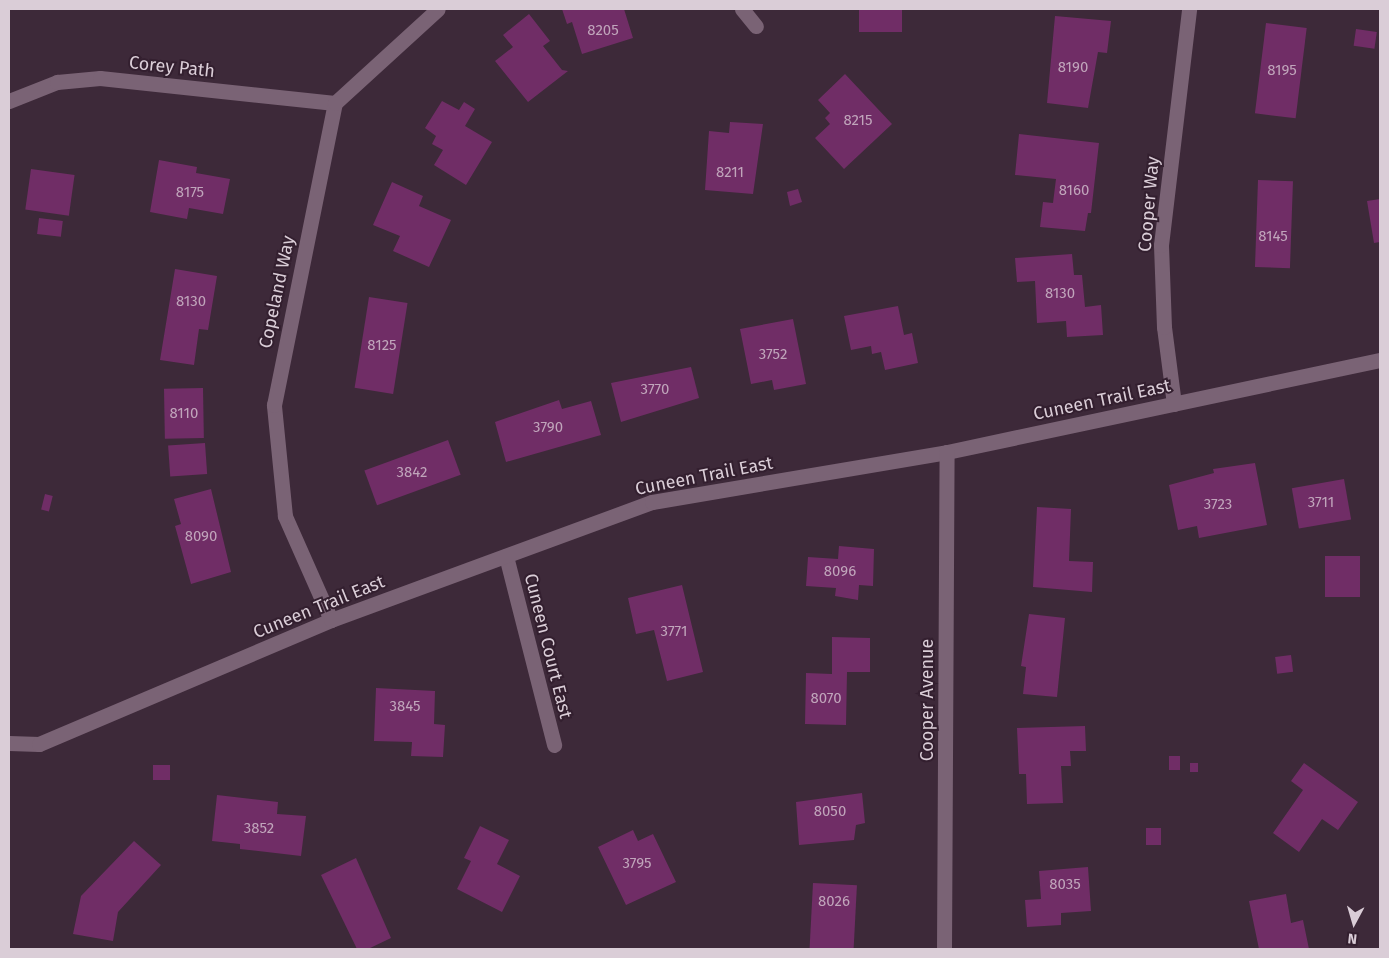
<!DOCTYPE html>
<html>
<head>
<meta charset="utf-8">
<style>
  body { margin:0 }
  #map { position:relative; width:1389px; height:958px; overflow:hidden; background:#3d2939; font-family:"Fira Sans",sans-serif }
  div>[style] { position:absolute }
  .building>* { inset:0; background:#702d66; transform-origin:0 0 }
  .minor>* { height:15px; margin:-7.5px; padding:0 7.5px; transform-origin:7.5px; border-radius:7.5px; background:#7a6375 }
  span { translate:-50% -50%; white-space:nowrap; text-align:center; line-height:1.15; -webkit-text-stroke:4px #331f2f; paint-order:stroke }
  .number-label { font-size:15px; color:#c0a5bb }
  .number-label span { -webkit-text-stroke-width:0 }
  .street-label { font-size:18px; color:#dacdd7 }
  .frame { position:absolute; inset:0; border:10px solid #dacdd7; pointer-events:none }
  .north { position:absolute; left:1329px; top:898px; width:50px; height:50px; -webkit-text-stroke:4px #331f2f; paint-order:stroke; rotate:186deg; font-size:14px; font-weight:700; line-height:20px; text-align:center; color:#dacdd7 }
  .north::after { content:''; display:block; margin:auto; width:18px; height:22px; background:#dacdd7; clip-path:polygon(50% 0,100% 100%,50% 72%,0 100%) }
</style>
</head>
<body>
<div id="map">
  <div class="building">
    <div style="clip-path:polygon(562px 9px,624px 9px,633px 38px,582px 54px,572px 22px,567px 24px)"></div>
    <div style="left:859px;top:9px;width:43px;height:23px"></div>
    <div style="clip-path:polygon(529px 14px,550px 41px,543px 46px,562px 70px,568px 71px,528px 102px,495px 61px,513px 47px,503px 35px)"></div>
    <div style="clip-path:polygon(1055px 16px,1111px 21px,1107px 53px,1098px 52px,1088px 108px,1047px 103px)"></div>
    <div style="left:1266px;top:23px;width:41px;height:91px;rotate:7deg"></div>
    <div style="left:1356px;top:29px;width:21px;height:17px;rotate:8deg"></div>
    <div style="clip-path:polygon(845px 74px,892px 124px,844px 169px,815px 138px,830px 124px,825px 118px,830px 113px,818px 100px)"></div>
    <div style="clip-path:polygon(442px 101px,459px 110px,464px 102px,475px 109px,465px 126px,492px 142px,466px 185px,434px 165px,443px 150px,432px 144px,436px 136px,425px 128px)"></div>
    <div style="clip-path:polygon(730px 122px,763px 124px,753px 194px,705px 190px,709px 131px,729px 133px)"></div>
    <div style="clip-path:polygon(1019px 134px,1099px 143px,1091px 213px,1088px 213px,1085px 231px,1040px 227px,1043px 202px,1053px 203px,1056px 179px,1015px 175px)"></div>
    <div style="clip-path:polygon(159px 160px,197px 167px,196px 173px,230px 179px,223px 214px,189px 208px,187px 219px,150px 212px)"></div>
    <div style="left:31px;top:169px;width:44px;height:41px;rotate:8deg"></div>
    <div style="left:1258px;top:180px;width:35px;height:87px;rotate:2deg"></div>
    <div style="clip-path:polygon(392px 182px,423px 196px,419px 206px,451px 220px,429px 267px,393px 251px,400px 236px,373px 225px)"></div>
    <div style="clip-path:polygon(798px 189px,802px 202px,790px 206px,787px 192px)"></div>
    <div style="clip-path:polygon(1380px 199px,1380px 242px,1374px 243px,1367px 201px)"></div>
    <div style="left:39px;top:218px;width:24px;height:16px;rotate:7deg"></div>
    <div style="clip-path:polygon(1072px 254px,1074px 275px,1082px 275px,1085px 307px,1101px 305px,1103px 335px,1067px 337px,1066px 321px,1037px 323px,1035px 281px,1017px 282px,1015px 258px)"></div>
    <div style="clip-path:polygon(175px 269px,217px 276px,208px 330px,199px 329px,194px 365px,160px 360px)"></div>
    <div style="left:369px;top:297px;width:39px;height:92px;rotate:9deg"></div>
    <div style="clip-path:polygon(898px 306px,904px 335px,912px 333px,918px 363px,885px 370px,881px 352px,872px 354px,871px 346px,851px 350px,844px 316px)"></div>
    <div style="clip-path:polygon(793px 319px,806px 384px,774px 390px,772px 380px,751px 384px,740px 329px)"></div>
    <div style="clip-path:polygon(691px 367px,699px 398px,621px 422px,611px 383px)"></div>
    <div style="left:203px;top:388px;width:50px;height:39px;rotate:89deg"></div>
    <div style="clip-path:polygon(559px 400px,562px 409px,591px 401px,601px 435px,506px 462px,495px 422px)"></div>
    <div style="left:448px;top:440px;width:37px;height:89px;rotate:70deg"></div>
    <div style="left:205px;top:443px;width:31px;height:37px;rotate:86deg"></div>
    <div style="clip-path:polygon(1255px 463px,1267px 525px,1199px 538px,1197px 526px,1178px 530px,1169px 485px,1214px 473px,1213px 469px)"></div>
    <div style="left:1344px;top:479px;width:41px;height:53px;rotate:80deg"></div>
    <div style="clip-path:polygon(211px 489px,231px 572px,191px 584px,175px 526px,181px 524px,174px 499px)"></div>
    <div style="left:45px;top:494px;width:8px;height:16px;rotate:14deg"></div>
    <div style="clip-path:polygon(1037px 507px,1071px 509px,1069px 561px,1093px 562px,1092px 592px,1033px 587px)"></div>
    <div style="clip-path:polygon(839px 546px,874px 549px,873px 586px,859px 585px,858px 600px,835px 596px,836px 588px,806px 586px,808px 557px,838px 559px)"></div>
    <div style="left:1360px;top:556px;width:41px;height:35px;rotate:90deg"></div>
    <div style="clip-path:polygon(682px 585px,703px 672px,667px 681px,654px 630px,636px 634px,628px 598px)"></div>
    <div style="clip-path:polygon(1029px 614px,1065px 618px,1057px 697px,1023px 694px,1026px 667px,1021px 666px)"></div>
    <div style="clip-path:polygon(832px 637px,870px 638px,870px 672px,847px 672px,846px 725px,805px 724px,806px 673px,832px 674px)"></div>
    <div style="left:1291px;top:655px;width:17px;height:16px;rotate:83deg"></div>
    <div style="clip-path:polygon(376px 688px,435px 691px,434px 724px,445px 725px,443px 757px,411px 756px,412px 742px,374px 741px)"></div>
    <div style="clip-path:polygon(1085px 726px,1086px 751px,1070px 751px,1071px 766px,1061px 766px,1063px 803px,1027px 804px,1026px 774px,1019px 774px,1017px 728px)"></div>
    <div style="left:1169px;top:756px;width:11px;height:14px"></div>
    <div style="left:1190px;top:763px;width:8px;height:9px"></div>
    <div style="clip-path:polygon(1304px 763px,1358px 802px,1338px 830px,1322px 819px,1299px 852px,1273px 833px,1303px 790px,1291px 781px)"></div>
    <div style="left:153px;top:765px;width:17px;height:15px"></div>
    <div style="clip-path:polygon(862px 793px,865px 823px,856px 825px,854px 840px,799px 845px,796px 802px)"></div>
    <div style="clip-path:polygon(217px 795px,278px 802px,277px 814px,306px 816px,301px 856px,240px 849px,240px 844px,212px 841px)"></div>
    <div style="clip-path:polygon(480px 826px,509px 840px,497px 864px,520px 876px,502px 912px,457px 889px,471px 861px,464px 858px)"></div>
    <div style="left:1146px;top:828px;width:15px;height:17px"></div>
    <div style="clip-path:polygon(633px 830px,638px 841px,653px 834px,676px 882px,626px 905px,598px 847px)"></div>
    <div style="clip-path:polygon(134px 841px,161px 865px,118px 912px,113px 941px,73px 934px,81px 896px)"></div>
    <div style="clip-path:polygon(356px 858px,391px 938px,368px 949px,357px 949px,321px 875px)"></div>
    <div style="clip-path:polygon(1088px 867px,1091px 911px,1061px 913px,1061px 925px,1027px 927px,1025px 900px,1041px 899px,1039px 871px)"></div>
    <div style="left:813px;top:883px;width:44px;height:66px;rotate:3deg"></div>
    <div style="clip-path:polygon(1286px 894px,1291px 923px,1303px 920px,1309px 949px,1259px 949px,1249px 901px)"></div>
  </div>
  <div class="minor">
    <div style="left:742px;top:9px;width:22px;rotate:51deg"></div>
    <div style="left:9px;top:101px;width:52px;rotate:-21.6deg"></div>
    <div style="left:57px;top:82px;width:43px;rotate:-5.3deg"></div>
    <div style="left:100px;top:78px;width:236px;rotate:6.1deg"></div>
    <div style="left:1174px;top:404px;width:78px;rotate:-97.4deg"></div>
    <div style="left:1164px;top:327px;width:82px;rotate:-92.1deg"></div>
    <div style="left:1161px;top:245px;width:238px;rotate:-83.2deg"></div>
    <div style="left:506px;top:556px;width:195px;rotate:75.7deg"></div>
    <div style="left:331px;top:620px;width:114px;rotate:-113.9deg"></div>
    <div style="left:285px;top:516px;width:112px;rotate:-95.7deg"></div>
    <div style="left:274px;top:405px;width:308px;rotate:-78.6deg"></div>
    <div style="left:335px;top:103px;width:139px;rotate:-42.4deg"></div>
    <div style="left:9px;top:743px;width:30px;rotate:2deg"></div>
    <div style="left:39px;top:744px;width:317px;rotate:-23deg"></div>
    <div style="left:331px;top:620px;width:342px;rotate:-20.2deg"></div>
    <div style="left:652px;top:502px;width:299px;rotate:-9.6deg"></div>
    <div style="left:947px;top:452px;width:443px;rotate:-12deg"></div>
    <div style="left:944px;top:949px;width:497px;rotate:-89.7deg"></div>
  </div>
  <div class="number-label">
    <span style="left:603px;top:31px">8205</span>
    <span style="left:1073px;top:68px">8190</span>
    <span style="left:1282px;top:71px">8195</span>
    <span style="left:858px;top:121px">8215</span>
    <span style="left:730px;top:173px">8211</span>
    <span style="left:1074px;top:191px">8160</span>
    <span style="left:190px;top:193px">8175</span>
    <span style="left:1273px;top:237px">8145</span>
    <span style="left:1060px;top:294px">8130</span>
    <span style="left:191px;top:302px">8130</span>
    <span style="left:382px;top:346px">8125</span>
    <span style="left:773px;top:355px">3752</span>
    <span style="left:655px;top:390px">3770</span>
    <span style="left:184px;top:414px">8110</span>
    <span style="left:548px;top:428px">3790</span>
    <span style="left:412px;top:473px">3842</span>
    <span style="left:1321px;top:503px">3711</span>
    <span style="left:1218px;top:505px">3723</span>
    <span style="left:201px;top:537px">8090</span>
    <span style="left:840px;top:572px">8096</span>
    <span style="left:674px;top:632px">3771</span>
    <span style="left:826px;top:699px">8070</span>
    <span style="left:405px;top:707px">3845</span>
    <span style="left:830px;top:812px">8050</span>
    <span style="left:259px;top:829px">3852</span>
    <span style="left:637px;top:864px">3795</span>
    <span style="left:1065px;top:885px">8035</span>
    <span style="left:834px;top:902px">8026</span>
  </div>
  <div class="street-label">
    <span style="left:172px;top:67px;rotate:6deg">Corey Path</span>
    <span style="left:1149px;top:204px;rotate:-85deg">Cooper Way</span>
    <span style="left:277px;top:292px;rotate:-78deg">Copeland Way</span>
    <span style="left:1102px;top:400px;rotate:-12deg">Cuneen Trail East</span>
    <span style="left:704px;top:476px;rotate:-11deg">Cuneen Trail East</span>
    <span style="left:319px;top:607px;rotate:-22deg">Cuneen Trail East</span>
    <span style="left:548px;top:646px;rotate:76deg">Cuneen Court East</span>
    <span style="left:927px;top:700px;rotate:-90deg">Cooper Avenue</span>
  </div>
  <div class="frame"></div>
  <div class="north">N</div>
</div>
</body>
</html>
